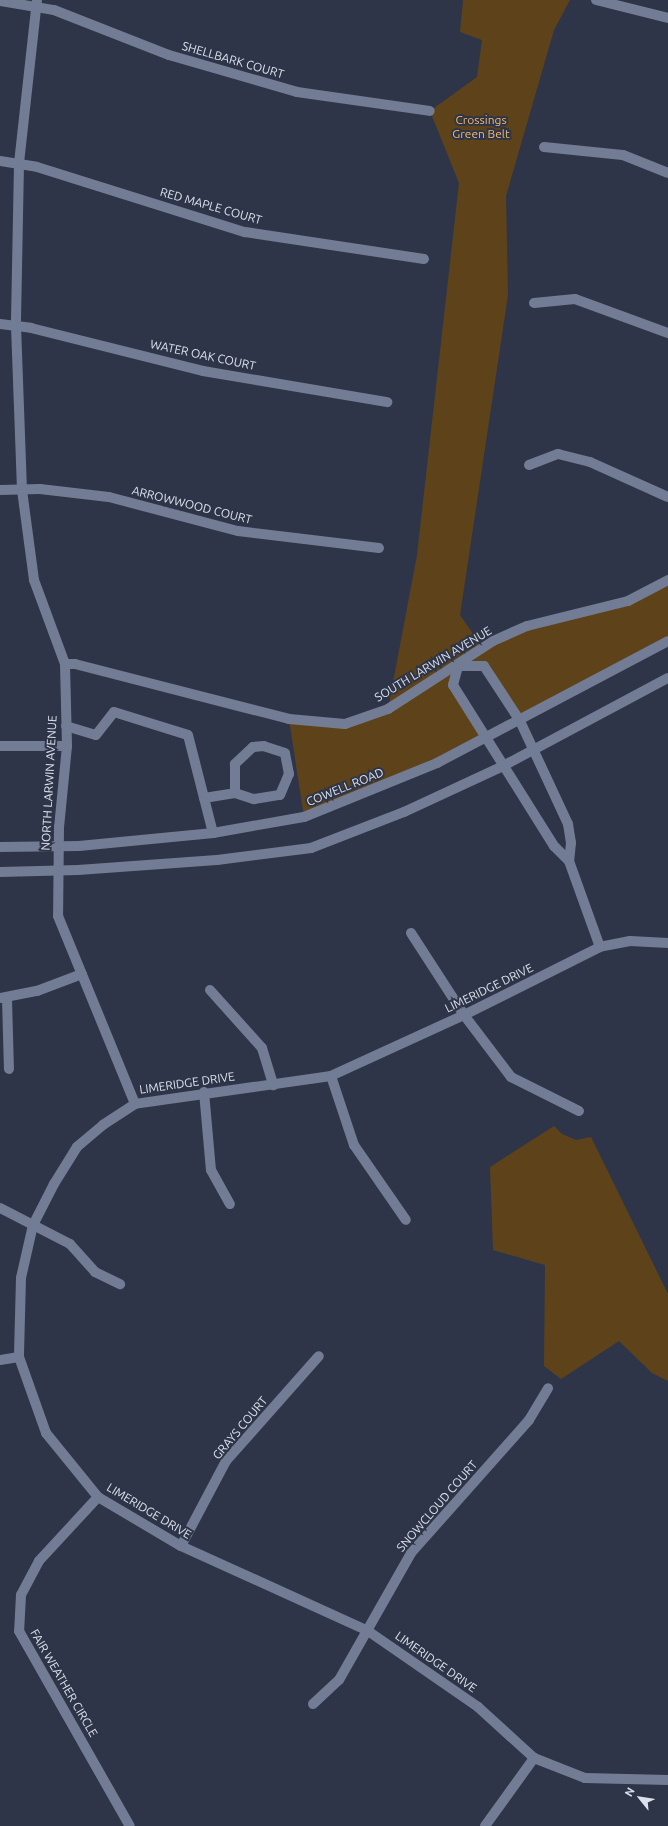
<!DOCTYPE html>
<html>
<head>
<meta charset="utf-8">
<style>
  body { margin:0 }
  #map { position:relative; width:668px; height:1826px; overflow:hidden; background:#2e3548; font-family:Ubuntu,sans-serif }
  div>[style] { position:absolute }
  .green>* { inset:0; background:#5e431a }
  .minor>* { height:10px; margin:-5px; padding:0 5px; transform-origin:5px; border-radius:5px; background:#727c94 }
  span { translate:-50% -50%; white-space:nowrap; text-align:center; line-height:1.15; -webkit-text-stroke:4px #2e3548; paint-order:stroke }
  .street-label { font-size:12px; color:#dbe1ec }
  .park-label { font-size:12px; color:#f1b96c }
  .north { position:absolute; left:620px; top:1778px; width:40px; height:40px; -webkit-text-stroke:3px #2e3548; paint-order:stroke; rotate:300deg; font-size:11px; font-weight:700; line-height:16px; text-align:center; color:#dbe1ec }
  .north::after { content:''; display:block; margin:auto; width:14px; height:18px; background:#dbe1ec; clip-path:polygon(50% 0,100% 100%,50% 72%,0 100%) }
</style>
</head>
<body>
<div id="map">
  <div class="green">
    <div style="clip-path:polygon(463px 0,570px 0,554px 30px,506px 196px,508px 295px,460px 615px,483px 648px,493px 641px,628px 601px,668px 580px,668px 641px,520px 721px,484px 666px,458px 666px,453px 685px,485px 739px,304px 817px,289px 719px,345px 724px,388px 709px,417px 555px,459px 183px,430px 111px,477px 77px,482px 40px,460px 32px)"></div>
    <div style="clip-path:polygon(554px 1126px,562px 1134px,576px 1140px,591px 1137px,668px 1294px,668px 1381px,652px 1373px,619px 1341px,561px 1379px,544px 1366px,545px 1265px,493px 1250px,490px 1167px)"></div>
  </div>
  <div class="minor">
    <div style="left:37px;top:0;width:165px;rotate:96.3deg"></div>
    <div style="left:19px;top:164px;width:162px;rotate:91.1deg"></div>
    <div style="left:16px;top:326px;width:164px;rotate:87.9deg"></div>
    <div style="left:22px;top:490px;width:91px;rotate:82.4deg"></div>
    <div style="left:34px;top:580px;width:90px;rotate:69.7deg"></div>
    <div style="left:65px;top:664px;width:82px;rotate:88.6deg"></div>
    <div style="left:67px;top:746px;width:81px;rotate:95.6deg"></div>
    <div style="left:59px;top:827px;width:89px;rotate:90.6deg"></div>
    <div style="left:58px;top:916px;width:203px;rotate:67.7deg"></div>
    <div style="left:596px;top:0;width:74px;rotate:14deg"></div>
    <div style="left:0;top:1px;width:55px;rotate:9.5deg"></div>
    <div style="left:54px;top:10px;width:123px;rotate:21.4deg"></div>
    <div style="left:169px;top:55px;width:133px;rotate:16.1deg"></div>
    <div style="left:297px;top:92px;width:134px;rotate:8.1deg"></div>
    <div style="left:544px;top:147px;width:79px;rotate:5.8deg"></div>
    <div style="left:623px;top:155px;width:48px;rotate:21.8deg"></div>
    <div style="left:0;top:161px;width:37px;rotate:9deg"></div>
    <div style="left:37px;top:167px;width:218px;rotate:17.4deg"></div>
    <div style="left:245px;top:232px;width:181px;rotate:8.6deg"></div>
    <div style="left:534px;top:303px;width:41px;rotate:-5.6deg"></div>
    <div style="left:575px;top:299px;width:99px;rotate:20.1deg"></div>
    <div style="left:0;top:324px;width:31px;rotate:7deg"></div>
    <div style="left:31px;top:328px;width:177px;rotate:14deg"></div>
    <div style="left:203px;top:371px;width:187px;rotate:9.6deg"></div>
    <div style="left:529px;top:465px;width:31px;rotate:-21deg"></div>
    <div style="left:558px;top:454px;width:33px;rotate:14deg"></div>
    <div style="left:590px;top:462px;width:85px;rotate:24.2deg"></div>
    <div style="left:0;top:490px;width:40px;rotate:-1.4deg"></div>
    <div style="left:40px;top:489px;width:69px;rotate:6.6deg"></div>
    <div style="left:109px;top:497px;width:133px;rotate:14.8deg"></div>
    <div style="left:238px;top:531px;width:142px;rotate:6.9deg"></div>
    <div style="left:65px;top:664px;width:10px"></div>
    <div style="left:75px;top:664px;width:221px;rotate:14.4deg"></div>
    <div style="left:289px;top:719px;width:56px;rotate:5.1deg"></div>
    <div style="left:345px;top:724px;width:46px;rotate:-19.2deg"></div>
    <div style="left:388px;top:709px;width:125px;rotate:-32.9deg"></div>
    <div style="left:493px;top:641px;width:37px;rotate:-24deg"></div>
    <div style="left:527px;top:626px;width:104px;rotate:-13.9deg"></div>
    <div style="left:628px;top:601px;width:45px;rotate:-27.7deg"></div>
    <div style="left:458px;top:666px;width:26px"></div>
    <div style="left:484px;top:666px;width:66px;rotate:56.8deg"></div>
    <div style="left:520px;top:721px;width:114px;rotate:65deg"></div>
    <div style="left:568px;top:824px;width:19px;rotate:81deg"></div>
    <div style="left:571px;top:843px;width:18px;rotate:96deg"></div>
    <div style="left:569px;top:861px;width:21px;rotate:-135deg"></div>
    <div style="left:554px;top:846px;width:190px;rotate:-122.1deg"></div>
    <div style="left:453px;top:685px;width:20px;rotate:-75deg"></div>
    <div style="left:66px;top:726px;width:31px;rotate:17deg"></div>
    <div style="left:96px;top:735px;width:29px;rotate:-52deg"></div>
    <div style="left:114px;top:712px;width:77px;rotate:17.3deg"></div>
    <div style="left:188px;top:735px;width:101px;rotate:75.7deg"></div>
    <div style="left:0;top:746px;width:67px"></div>
    <div style="left:204px;top:798px;width:31px;rotate:-9deg"></div>
    <div style="left:235px;top:793px;width:20px;rotate:18deg"></div>
    <div style="left:254px;top:799px;width:26px;rotate:-9deg"></div>
    <div style="left:280px;top:795px;width:23px;rotate:-67deg"></div>
    <div style="left:289px;top:774px;width:21px;rotate:-101deg"></div>
    <div style="left:285px;top:753px;width:22px;rotate:-162deg"></div>
    <div style="left:264px;top:746px;width:11px;rotate:175deg"></div>
    <div style="left:253px;top:747px;width:25px;rotate:137deg"></div>
    <div style="left:235px;top:764px;width:29px;rotate:90deg"></div>
    <div style="left:0;top:847px;width:79px;rotate:-0.7deg"></div>
    <div style="left:79px;top:846px;width:135px;rotate:-5.5deg"></div>
    <div style="left:213px;top:833px;width:92px;rotate:-10deg"></div>
    <div style="left:304px;top:817px;width:144px;rotate:-22.1deg"></div>
    <div style="left:437px;top:763px;width:261px;rotate:-27.8deg"></div>
    <div style="left:569px;top:861px;width:91px;rotate:70.2deg"></div>
    <div style="left:0;top:872px;width:78px;rotate:-1.5deg"></div>
    <div style="left:78px;top:870px;width:139px;rotate:-4.1deg"></div>
    <div style="left:217px;top:860px;width:95px;rotate:-7.3deg"></div>
    <div style="left:311px;top:848px;width:100px;rotate:-21.2deg"></div>
    <div style="left:404px;top:812px;width:109px;rotate:-24.9deg"></div>
    <div style="left:503px;top:766px;width:187px;rotate:-28.1deg"></div>
    <div style="left:411px;top:933px;width:98px;rotate:57.1deg"></div>
    <div style="left:464px;top:1015px;width:78px;rotate:52.8deg"></div>
    <div style="left:511px;top:1077px;width:76px;rotate:26.6deg"></div>
    <div style="left:668px;top:943px;width:38px;rotate:-177deg"></div>
    <div style="left:630px;top:941px;width:31px;rotate:169deg"></div>
    <div style="left:600px;top:947px;width:152px;rotate:153.4deg"></div>
    <div style="left:464px;top:1015px;width:146px;rotate:155.4deg"></div>
    <div style="left:331px;top:1076px;width:198px;rotate:171.9deg"></div>
    <div style="left:135px;top:1104px;width:38px;rotate:147deg"></div>
    <div style="left:103px;top:1125px;width:34px;rotate:140deg"></div>
    <div style="left:77px;top:1147px;width:44px;rotate:121.9deg"></div>
    <div style="left:54px;top:1184px;width:46px;rotate:117.1deg"></div>
    <div style="left:33px;top:1225px;width:54px;rotate:102.8deg"></div>
    <div style="left:21px;top:1278px;width:79px;rotate:91.5deg"></div>
    <div style="left:19px;top:1357px;width:81px;rotate:70.4deg"></div>
    <div style="left:46px;top:1433px;width:82px;rotate:50.9deg"></div>
    <div style="left:98px;top:1497px;width:96px;rotate:30.6deg"></div>
    <div style="left:181px;top:1546px;width:205px;rotate:24.4deg"></div>
    <div style="left:368px;top:1631px;width:134px;rotate:34.6deg"></div>
    <div style="left:478px;top:1707px;width:76px;rotate:42.3deg"></div>
    <div style="left:534px;top:1758px;width:55px;rotate:21.4deg"></div>
    <div style="left:585px;top:1778px;width:83px;rotate:1.4deg"></div>
    <div style="left:210px;top:990px;width:78px;rotate:48.1deg"></div>
    <div style="left:262px;top:1048px;width:39px;rotate:73deg"></div>
    <div style="left:0;top:998px;width:38px;rotate:-11deg"></div>
    <div style="left:37px;top:991px;width:48px;rotate:-20.7deg"></div>
    <div style="left:7px;top:999px;width:70px;rotate:88.4deg"></div>
    <div style="left:331px;top:1076px;width:73px;rotate:71.6deg"></div>
    <div style="left:354px;top:1145px;width:91px;rotate:55.3deg"></div>
    <div style="left:204px;top:1092px;width:78px;rotate:84.9deg"></div>
    <div style="left:211px;top:1170px;width:39px;rotate:61deg"></div>
    <div style="left:0;top:1208px;width:79px;rotate:27.2deg"></div>
    <div style="left:70px;top:1244px;width:38px;rotate:48deg"></div>
    <div style="left:95px;top:1272px;width:28px;rotate:26deg"></div>
    <div style="left:0;top:1360px;width:19px;rotate:-9deg"></div>
    <div style="left:98px;top:1497px;width:87px;rotate:132.7deg"></div>
    <div style="left:39px;top:1561px;width:38px;rotate:118deg"></div>
    <div style="left:21px;top:1595px;width:36px;rotate:93deg"></div>
    <div style="left:19px;top:1631px;width:224px;rotate:60.4deg"></div>
    <div style="left:181px;top:1546px;width:96px;rotate:-62.1deg"></div>
    <div style="left:226px;top:1461px;width:140px;rotate:-48.5deg"></div>
    <div style="left:313px;top:1704px;width:35px;rotate:-43deg"></div>
    <div style="left:339px;top:1680px;width:146px;rotate:-60.4deg"></div>
    <div style="left:411px;top:1553px;width:178px;rotate:-48.4deg"></div>
    <div style="left:529px;top:1420px;width:37px;rotate:-59deg"></div>
    <div style="left:485px;top:1826px;width:84px;rotate:-54.2deg"></div>
  </div>
  <div class="street-label">
    <span style="left:233px;top:60px;rotate:16deg">SHELLBARK COURT</span>
    <span style="left:211px;top:206px;rotate:16deg">RED MAPLE COURT</span>
    <span style="left:203px;top:355px;rotate:12deg">WATER OAK COURT</span>
    <span style="left:192px;top:505px;rotate:14deg">ARROWWOOD COURT</span>
    <span style="left:433px;top:664px;rotate:-31deg">SOUTH LARWIN AVENUE</span>
    <span style="left:49px;top:783px;rotate:-87deg">NORTH LARWIN AVENUE</span>
    <span style="left:345px;top:787px;rotate:-22deg">COWELL ROAD</span>
    <span style="left:489px;top:988px;rotate:-26deg">LIMERIDGE DRIVE</span>
    <span style="left:187px;top:1083px;rotate:-8deg">LIMERIDGE DRIVE</span>
    <span style="left:240px;top:1428px;rotate:-50deg">GRAYS COURT</span>
    <span style="left:437px;top:1506px;rotate:-49deg">SNOWCLOUD COURT</span>
    <span style="left:149px;top:1511px;rotate:31deg">LIMERIDGE DRIVE</span>
    <span style="left:436px;top:1662px;rotate:35deg">LIMERIDGE DRIVE</span>
    <span style="left:64px;top:1683px;rotate:60deg">FAIR WEATHER CIRCLE</span>
  </div>
  <div class="park-label">
    <span style="left:481px;top:127px">Crossings<br>Green Belt</span>
  </div>
  <div class="north">N</div>
</div>
</body>
</html>
